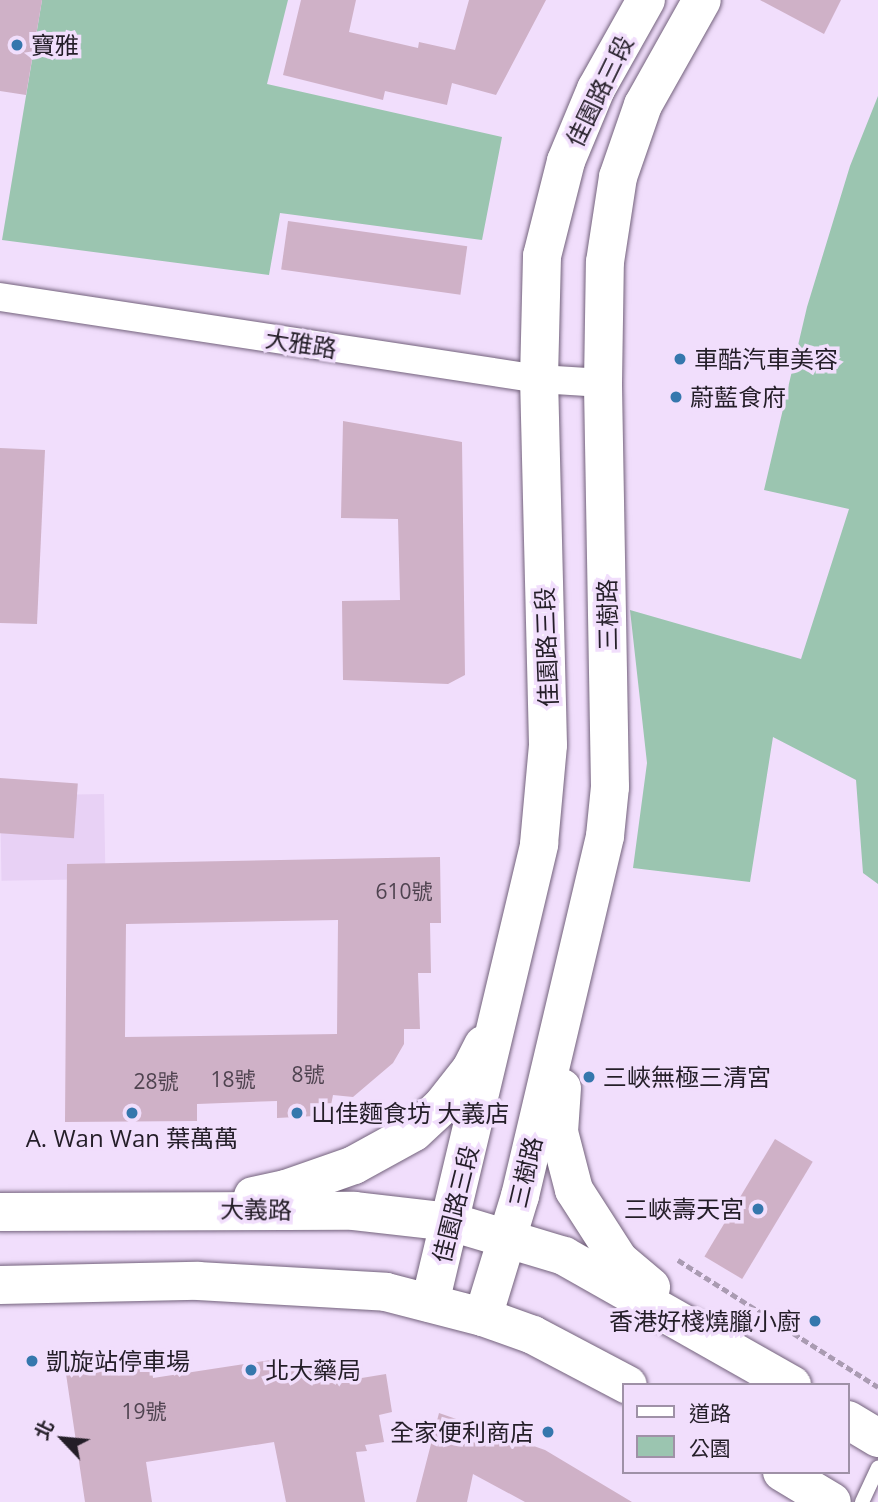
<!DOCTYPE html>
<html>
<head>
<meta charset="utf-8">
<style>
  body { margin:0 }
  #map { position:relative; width:878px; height:1502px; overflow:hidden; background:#f1defc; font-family:"Open Sans","Noto Sans TC",sans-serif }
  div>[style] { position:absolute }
  .built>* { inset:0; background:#e8d1f5; transform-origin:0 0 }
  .green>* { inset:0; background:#9bc5b0 }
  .building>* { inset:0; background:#cfb1c7; transform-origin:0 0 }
  .path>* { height:4.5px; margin-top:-2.25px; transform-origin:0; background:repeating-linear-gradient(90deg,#aa9bb2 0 7px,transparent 0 10.5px) }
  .roads { filter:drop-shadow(0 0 2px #73627c) drop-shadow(0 0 2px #73627c) }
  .lane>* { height:14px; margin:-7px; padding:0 7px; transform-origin:7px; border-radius:7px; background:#fff }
  .street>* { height:28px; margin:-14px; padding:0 14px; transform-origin:14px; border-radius:14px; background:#fff }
  .secondary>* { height:38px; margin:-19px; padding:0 19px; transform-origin:19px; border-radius:19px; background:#fff }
  .dots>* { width:19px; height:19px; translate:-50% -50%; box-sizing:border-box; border:4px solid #f1defc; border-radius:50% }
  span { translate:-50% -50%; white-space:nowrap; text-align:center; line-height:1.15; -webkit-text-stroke:7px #f1defc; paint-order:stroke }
  .number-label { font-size:21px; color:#4f4350 }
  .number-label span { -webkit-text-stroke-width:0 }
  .poi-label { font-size:24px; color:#241e28 }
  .left { translate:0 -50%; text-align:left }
  .right { translate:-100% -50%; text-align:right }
  .street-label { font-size:24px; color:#241e28 }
  .legend { position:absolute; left:622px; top:1383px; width:228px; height:91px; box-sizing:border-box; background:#f1defc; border:2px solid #9f91a7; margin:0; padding:9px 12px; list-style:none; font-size:21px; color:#241e28 }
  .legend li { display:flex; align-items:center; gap:14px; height:35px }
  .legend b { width:35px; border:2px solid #9f91a7 }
  .north { position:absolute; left:28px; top:1404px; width:70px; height:70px; -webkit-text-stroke:5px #f1defc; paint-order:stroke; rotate:296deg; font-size:19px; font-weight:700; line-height:28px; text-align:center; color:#241e28 }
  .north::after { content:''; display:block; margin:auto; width:24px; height:32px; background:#241e28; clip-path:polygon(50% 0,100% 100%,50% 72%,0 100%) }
</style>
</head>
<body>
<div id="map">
  <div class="built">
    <div style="left:104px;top:794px;width:85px;height:104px;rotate:89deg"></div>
  </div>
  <div class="green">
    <div style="clip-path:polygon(42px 0,288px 0,267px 84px,502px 137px,482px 240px,280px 213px,269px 275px,2px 240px)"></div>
    <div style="clip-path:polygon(878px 96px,878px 884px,863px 873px,856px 780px,773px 737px,750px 882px,633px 868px,647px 763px,630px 610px,801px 659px,849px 509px,764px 490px,807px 307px,850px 166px)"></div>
  </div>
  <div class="building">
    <div style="clip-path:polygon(0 0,42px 0,26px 95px,0 91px)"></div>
    <div style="clip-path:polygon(301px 0,356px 0,349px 32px,418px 48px,419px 42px,455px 50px,469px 0,546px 0,496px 95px,452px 83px,447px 105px,385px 91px,383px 100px,283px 75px)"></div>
    <div style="clip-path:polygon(760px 0,841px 0,824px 34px)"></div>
    <div style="left:288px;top:221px;width:181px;height:49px;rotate:8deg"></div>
    <div style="clip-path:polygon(343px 421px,462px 442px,465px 675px,448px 684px,343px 680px,342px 601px,400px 600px,398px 519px,341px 518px)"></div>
    <div style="clip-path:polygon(0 448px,45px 450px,37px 624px,0 623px)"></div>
    <div style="left:0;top:778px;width:78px;height:55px;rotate:4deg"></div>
    <div style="clip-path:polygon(evenodd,440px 857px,441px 923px,430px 923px,431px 973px,418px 973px,420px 1029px,404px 1029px,404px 1044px,393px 1063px,353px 1097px,333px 1095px,330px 1110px,318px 1109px,315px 1116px,277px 1118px,277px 1101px,197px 1104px,197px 1121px,65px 1122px,67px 864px,440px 857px,338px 920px,337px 1034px,125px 1037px,126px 924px,338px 920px)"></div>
    <div style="left:775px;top:1139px;width:44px;height:137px;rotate:31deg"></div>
    <div style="clip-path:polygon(271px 1360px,273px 1373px,322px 1365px,325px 1384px,386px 1374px,392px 1412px,379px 1415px,384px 1442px,365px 1445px,367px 1451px,356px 1452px,365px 1502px,286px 1502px,274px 1442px,146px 1462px,152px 1502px,85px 1502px,66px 1374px,151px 1361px,153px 1378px)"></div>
    <div style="clip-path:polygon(439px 1413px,545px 1450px,632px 1502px,525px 1502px,473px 1474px,467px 1502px,416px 1502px)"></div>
  </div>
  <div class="path">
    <div style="left:678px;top:1260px;width:237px;rotate:32.4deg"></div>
  </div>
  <div class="roads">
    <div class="lane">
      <div style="left:862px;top:1502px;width:38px;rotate:-65deg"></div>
    </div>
    <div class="street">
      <div style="left:0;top:297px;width:545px;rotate:8.65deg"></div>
      <div style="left:539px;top:379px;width:64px;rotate:3.6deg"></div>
    </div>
    <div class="secondary">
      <div style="left:562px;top:1088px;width:44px;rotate:93.9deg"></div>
      <div style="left:559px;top:1132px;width:60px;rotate:75.5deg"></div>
      <div style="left:574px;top:1190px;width:83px;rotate:57.3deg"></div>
      <div style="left:619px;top:1260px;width:42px;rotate:40.2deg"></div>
      <div style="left:253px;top:1196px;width:34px;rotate:-12deg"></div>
      <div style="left:286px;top:1189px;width:72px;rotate:-19.4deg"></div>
      <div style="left:354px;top:1165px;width:68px;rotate:-28.8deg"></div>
      <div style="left:414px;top:1132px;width:37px;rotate:-43deg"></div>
      <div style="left:441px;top:1107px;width:48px;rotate:-51.7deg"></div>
      <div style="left:471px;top:1069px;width:27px;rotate:-63deg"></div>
      <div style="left:0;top:1212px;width:354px;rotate:-0.2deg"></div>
      <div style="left:354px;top:1211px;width:98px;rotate:6.5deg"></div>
      <div style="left:451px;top:1222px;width:118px;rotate:16.7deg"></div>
      <div style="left:564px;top:1256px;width:262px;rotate:29.5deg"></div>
      <div style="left:0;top:1285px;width:198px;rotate:-1.2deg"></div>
      <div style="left:198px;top:1281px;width:188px;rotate:3.3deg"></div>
      <div style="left:386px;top:1292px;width:100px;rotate:14.5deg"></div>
      <div style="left:483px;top:1317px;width:53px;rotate:19.8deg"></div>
      <div style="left:533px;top:1335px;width:107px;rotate:27.8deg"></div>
      <div style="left:430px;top:1303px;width:472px;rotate:-76.6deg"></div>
      <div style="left:539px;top:844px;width:99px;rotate:-84.8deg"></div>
      <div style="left:548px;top:745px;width:366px;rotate:-91.4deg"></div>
      <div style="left:539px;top:379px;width:123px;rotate:-88.6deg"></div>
      <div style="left:542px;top:256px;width:98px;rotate:-75.8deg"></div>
      <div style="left:566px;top:161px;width:78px;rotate:-67.4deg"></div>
      <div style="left:596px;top:89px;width:102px;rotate:-60.7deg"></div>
      <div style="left:483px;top:1317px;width:127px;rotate:-73deg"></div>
      <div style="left:520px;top:1196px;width:370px;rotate:-76.7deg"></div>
      <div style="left:605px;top:836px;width:49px;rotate:-84.2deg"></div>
      <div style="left:610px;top:787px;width:404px;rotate:-91deg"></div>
      <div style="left:603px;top:383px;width:121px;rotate:-89.1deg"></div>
      <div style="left:605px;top:262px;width:86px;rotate:-81.3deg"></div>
      <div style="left:618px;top:177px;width:76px;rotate:-70.9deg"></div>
      <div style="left:643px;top:105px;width:120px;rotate:-60.7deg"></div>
      <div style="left:848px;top:1420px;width:35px;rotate:31deg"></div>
      <div style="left:782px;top:1472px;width:58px;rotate:31deg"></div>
    </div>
  </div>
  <div class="dots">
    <div style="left:17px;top:45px;background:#3577ad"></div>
    <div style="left:680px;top:359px;background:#3577ad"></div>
    <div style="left:676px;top:397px;background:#3577ad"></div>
    <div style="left:589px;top:1077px;background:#3577ad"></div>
    <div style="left:132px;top:1113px;background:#3577ad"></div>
    <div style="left:297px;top:1113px;background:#3577ad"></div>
    <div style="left:758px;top:1209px;background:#3577ad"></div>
    <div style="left:815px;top:1321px;background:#3577ad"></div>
    <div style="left:32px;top:1361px;background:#3577ad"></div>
    <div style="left:251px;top:1370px;background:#3577ad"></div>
    <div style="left:548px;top:1432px;background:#3577ad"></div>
  </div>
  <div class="number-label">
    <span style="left:404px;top:891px">610號</span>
    <span style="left:308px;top:1074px">8號</span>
    <span style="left:233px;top:1079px">18號</span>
    <span style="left:156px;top:1081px">28號</span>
    <span style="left:144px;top:1411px">19號</span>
  </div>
  <div class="poi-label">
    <span class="left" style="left:31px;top:45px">寶雅</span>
    <span class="left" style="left:694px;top:359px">車酷汽車美容</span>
    <span class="left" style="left:690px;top:397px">蔚藍食府</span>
    <span class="left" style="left:603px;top:1077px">三峽無極三清宮</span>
    <span class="left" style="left:311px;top:1113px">山佳麵食坊 大義店</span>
    <span style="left:132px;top:1138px">A. Wan Wan 葉萬萬</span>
    <span class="right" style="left:744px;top:1209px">三峽壽天宮</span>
    <span class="right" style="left:801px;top:1321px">香港好棧燒臘小廚</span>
    <span class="left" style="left:46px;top:1361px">凱旋站停車場</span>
    <span class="left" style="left:265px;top:1370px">北大藥局</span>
    <span class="right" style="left:534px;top:1432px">全家便利商店</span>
  </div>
  <div class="street-label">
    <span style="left:599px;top:91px;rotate:-64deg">佳園路三段</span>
    <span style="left:301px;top:343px;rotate:9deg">大雅路</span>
    <span style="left:607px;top:615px;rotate:-91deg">三樹路</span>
    <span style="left:546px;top:647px;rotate:-92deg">佳園路三段</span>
    <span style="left:525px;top:1172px;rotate:-77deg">三樹路</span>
    <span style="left:455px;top:1204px;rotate:-76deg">佳園路三段</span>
    <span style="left:256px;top:1209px;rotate:1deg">大義路</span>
  </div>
  <ul class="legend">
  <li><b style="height:9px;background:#fff"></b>道路</li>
  <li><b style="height:19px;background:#9bc5b0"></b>公園</li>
  </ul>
  <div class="north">北</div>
</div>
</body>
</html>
